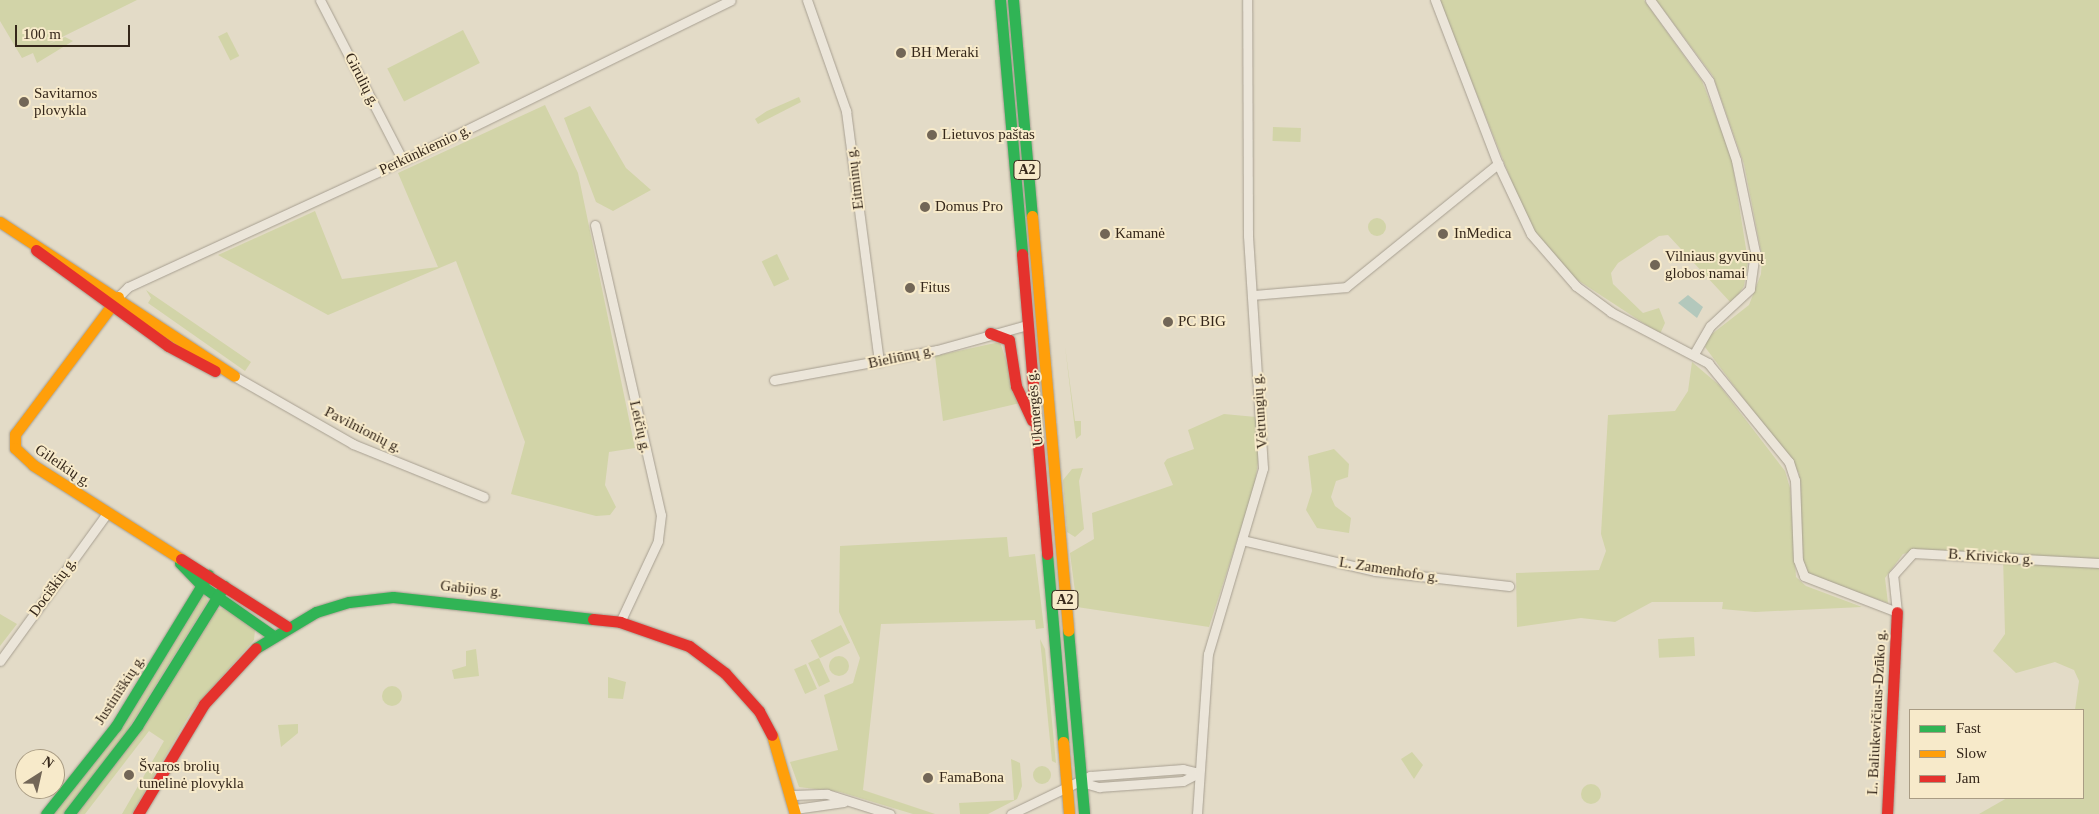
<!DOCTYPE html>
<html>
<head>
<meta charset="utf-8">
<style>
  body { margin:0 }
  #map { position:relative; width:2099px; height:814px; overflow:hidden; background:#e3dbc7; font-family:Georgia,serif }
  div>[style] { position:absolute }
  .green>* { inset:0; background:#d2d4a8; transform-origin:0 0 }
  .round { border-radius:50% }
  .water>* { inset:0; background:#b3c8bc }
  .roads { filter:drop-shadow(0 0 1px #a79f91) drop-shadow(0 0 1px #a79f91) }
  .street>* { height:9px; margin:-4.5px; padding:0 4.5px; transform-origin:4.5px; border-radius:4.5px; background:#ebe5d9 }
  .fast>* { height:11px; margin:-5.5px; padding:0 5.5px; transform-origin:5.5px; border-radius:5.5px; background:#30b455 }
  .slow>* { height:11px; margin:-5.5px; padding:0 5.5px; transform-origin:5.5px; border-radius:5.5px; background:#ff9f0a }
  .jam>* { height:11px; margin:-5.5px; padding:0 5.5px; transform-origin:5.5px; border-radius:5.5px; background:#e5322d }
  .dots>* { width:14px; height:14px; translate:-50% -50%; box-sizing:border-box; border:2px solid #f7eaca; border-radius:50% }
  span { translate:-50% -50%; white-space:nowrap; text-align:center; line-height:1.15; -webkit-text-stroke:4px #f7eaca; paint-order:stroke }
  .shield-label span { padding:1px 4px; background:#f7eaca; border:1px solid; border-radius:4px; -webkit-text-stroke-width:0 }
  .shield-label { font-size:14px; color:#35271a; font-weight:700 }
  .poi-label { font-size:15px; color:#35271a }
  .left { translate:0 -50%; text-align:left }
  .street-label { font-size:15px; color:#35271a }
  .legend { position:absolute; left:1909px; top:709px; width:175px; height:90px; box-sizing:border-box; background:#f7eaca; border:1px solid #a99c84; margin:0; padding:6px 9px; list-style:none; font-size:15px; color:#35271a }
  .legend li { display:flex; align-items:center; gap:10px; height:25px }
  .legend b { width:25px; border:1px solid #a99c84 }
  .north { position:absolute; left:15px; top:749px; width:50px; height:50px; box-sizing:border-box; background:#f7eaca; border:1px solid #a99c84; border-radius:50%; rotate:35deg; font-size:14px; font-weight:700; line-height:20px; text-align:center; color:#35271a }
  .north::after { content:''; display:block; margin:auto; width:18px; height:22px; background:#726657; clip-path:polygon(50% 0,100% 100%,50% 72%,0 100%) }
  .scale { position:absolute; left:15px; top:25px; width:115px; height:22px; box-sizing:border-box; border:2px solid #35271a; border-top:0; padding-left:6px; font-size:15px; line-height:18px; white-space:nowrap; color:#35271a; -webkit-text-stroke:4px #f7eaca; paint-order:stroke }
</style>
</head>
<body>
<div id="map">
  <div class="green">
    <div style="clip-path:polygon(0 0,137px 0,46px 45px,65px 37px,73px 41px,37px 63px,33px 53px,22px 58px,0 21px)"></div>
    <div style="clip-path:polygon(1439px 0,1644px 0,1702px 81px,1731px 155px,1748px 261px,1744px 286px,1732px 304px,1668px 235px,1659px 236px,1618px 263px,1611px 273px,1613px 284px,1643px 313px,1659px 308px,1665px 323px,1660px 334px,1573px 277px,1530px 227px)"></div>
    <div style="clip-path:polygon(1656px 0,2099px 0,2099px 814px,1979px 814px,2007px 798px,2083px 798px,2083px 710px,2075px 710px,2079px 681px,2074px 670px,2055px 662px,2016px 673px,1993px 651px,2005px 634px,2003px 556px,1919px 550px,1903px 554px,1885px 578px,1888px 603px,1808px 575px,1802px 564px,1799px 473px,1705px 347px,1708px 337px,1749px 305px,1761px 274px,1762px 256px,1744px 164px,1713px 76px)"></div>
    <div style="left:463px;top:30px;width:37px;height:85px;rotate:63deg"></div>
    <div style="left:227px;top:32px;width:27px;height:10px;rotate:63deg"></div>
    <div style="clip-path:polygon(799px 97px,801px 102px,758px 124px,755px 119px,767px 111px)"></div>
    <div style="clip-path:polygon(545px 105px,578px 173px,635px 448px,609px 452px,605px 485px,616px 507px,610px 515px,596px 516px,511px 494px,525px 442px,456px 261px,328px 315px,218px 255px,315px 211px,342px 279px,438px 267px,398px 173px)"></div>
    <div style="clip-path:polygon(590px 106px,626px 168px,651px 190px,613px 211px,596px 202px,564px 118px)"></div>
    <div style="left:1273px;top:127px;width:28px;height:14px;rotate:2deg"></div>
    <div class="round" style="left:1368px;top:218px;width:18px;height:18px"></div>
    <div style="left:777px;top:254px;width:28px;height:17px;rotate:64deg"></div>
    <div style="clip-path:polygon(146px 290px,251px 362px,245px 371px,148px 303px,151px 298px)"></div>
    <div style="clip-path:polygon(1000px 342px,1020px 403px,943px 421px,935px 356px)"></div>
    <div style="clip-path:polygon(1065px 346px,1075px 421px,1081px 421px,1081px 435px,1076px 439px)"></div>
    <div style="clip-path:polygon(1692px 362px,1719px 385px,1785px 471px,1790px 488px,1796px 577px,1806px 586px,1862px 607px,1755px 612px,1722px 609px,1723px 602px,1652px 602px,1615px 622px,1581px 618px,1517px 627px,1516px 573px,1599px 570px,1606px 551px,1601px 534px,1608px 415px,1675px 411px,1688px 391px)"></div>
    <div style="clip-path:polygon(1224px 414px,1256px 417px,1259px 456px,1254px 488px,1209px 627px,1077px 607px,1070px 553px,1094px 539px,1092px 513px,1173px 485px,1164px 463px,1167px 459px,1194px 449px,1188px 430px)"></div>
    <div style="clip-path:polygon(1334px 449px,1349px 464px,1348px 477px,1336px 481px,1331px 497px,1335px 506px,1351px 518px,1349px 533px,1317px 528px,1306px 510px,1312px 491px,1308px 456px)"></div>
    <div style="clip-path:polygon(1083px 468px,1079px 481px,1084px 529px,1075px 537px,1067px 532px,1063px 480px,1072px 469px)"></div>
    <div style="clip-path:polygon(1007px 537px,1009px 557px,1035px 554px,1044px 628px,1036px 629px,1035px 620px,881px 624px,863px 790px,935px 814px,913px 814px,840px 792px,799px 787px,790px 762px,838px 750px,824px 695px,853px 683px,860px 658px,839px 612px,840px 546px)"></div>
    <div style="clip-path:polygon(204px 594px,208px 601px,120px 742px,63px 814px,51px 814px)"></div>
    <div style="clip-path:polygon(225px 608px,255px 630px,254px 640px,191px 712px,132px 814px,122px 814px,164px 741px,149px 731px,85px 814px,75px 814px,217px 609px)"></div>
    <div style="clip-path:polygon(0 614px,17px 624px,0 646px)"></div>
    <div style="left:841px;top:625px;width:20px;height:34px;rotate:63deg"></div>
    <div style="left:1694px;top:637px;width:19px;height:36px;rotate:87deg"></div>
    <div style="clip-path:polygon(1040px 639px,1045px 649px,1056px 763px,1052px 761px)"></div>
    <div style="clip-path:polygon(476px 649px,479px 676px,454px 679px,452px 670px,466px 666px,466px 651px)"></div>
    <div class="round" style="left:829px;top:656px;width:20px;height:20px"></div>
    <div style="left:819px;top:658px;width:26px;height:12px;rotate:65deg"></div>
    <div style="left:806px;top:664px;width:27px;height:13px;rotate:66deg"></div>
    <div style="clip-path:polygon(608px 677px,626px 682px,623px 699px,608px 698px)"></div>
    <div class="round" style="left:382px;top:686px;width:20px;height:20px"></div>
    <div style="clip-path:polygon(298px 724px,298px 733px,281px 747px,278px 725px)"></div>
    <div style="clip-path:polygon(1412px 752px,1423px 765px,1414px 779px,1401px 759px)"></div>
    <div style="clip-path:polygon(1011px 759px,1020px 763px,1022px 786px,1017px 799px,988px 814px,960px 814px,959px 803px,1014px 800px)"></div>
    <div class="round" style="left:1033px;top:766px;width:18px;height:18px"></div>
    <div class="round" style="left:1581px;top:784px;width:20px;height:20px"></div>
  </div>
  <div class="water">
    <div style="clip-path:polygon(1688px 295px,1703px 307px,1697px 318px,1678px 303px)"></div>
  </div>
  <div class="roads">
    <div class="street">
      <div style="left:320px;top:0;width:181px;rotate:62.7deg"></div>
      <div style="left:807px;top:0;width:118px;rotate:70.6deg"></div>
      <div style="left:846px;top:111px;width:253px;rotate:82.5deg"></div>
      <div style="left:1435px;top:0;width:176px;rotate:69deg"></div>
      <div style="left:1498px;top:164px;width:77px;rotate:64.8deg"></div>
      <div style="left:1531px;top:234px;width:69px;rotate:49.1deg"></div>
      <div style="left:1576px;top:286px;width:44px;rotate:36.6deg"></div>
      <div style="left:1611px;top:312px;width:110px;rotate:27.7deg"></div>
      <div style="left:1708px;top:363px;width:128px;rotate:50.7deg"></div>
      <div style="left:1789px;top:462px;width:19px;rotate:72deg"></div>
      <div style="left:1795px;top:480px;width:80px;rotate:87.9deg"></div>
      <div style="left:1798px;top:560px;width:17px;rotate:69deg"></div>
      <div style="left:1804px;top:576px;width:100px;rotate:21.2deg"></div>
      <div style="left:1897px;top:612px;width:37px;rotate:-96deg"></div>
      <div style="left:1893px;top:575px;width:30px;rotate:-48deg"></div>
      <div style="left:1913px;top:553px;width:186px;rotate:3.1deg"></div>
      <div style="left:1650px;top:0;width:100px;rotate:53.9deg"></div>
      <div style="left:1709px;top:81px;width:83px;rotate:71.1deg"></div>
      <div style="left:1736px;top:160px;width:94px;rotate:78.3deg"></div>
      <div style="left:1755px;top:252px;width:37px;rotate:98deg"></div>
      <div style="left:1750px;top:289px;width:54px;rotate:137.2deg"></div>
      <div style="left:1710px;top:326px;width:32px;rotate:120deg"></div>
      <div style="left:595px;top:225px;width:297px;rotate:77.2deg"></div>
      <div style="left:661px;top:515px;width:26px;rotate:97deg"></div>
      <div style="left:658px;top:541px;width:89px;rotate:115.1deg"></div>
      <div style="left:1253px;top:295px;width:93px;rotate:-4.9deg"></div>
      <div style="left:1346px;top:287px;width:196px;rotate:-39deg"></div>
      <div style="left:118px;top:297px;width:14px;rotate:-45deg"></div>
      <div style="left:128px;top:287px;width:320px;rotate:-24.7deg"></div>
      <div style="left:419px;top:153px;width:347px;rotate:-26.1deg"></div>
      <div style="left:234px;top:376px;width:137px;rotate:29.7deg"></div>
      <div style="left:353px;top:444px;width:141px;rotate:22deg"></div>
      <div style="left:774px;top:380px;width:166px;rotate:-10.4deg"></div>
      <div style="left:937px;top:350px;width:93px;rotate:-15.5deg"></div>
      <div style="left:1242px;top:540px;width:137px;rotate:13.1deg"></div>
      <div style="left:1375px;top:571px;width:135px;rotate:6.4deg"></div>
      <div style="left:0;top:661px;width:183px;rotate:-54.1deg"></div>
      <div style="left:1081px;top:782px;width:19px;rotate:16deg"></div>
      <div style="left:1099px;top:787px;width:84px;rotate:-4.1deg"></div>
      <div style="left:1183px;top:781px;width:18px;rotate:-27deg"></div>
      <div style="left:793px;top:795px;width:34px;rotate:-2deg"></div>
      <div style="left:827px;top:794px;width:66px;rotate:17.6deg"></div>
      <div style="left:795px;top:809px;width:49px;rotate:-8.1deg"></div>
      <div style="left:1011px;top:814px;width:88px;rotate:-25.7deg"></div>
      <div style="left:1090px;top:776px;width:93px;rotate:-4.3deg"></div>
      <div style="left:1183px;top:769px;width:16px;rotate:14deg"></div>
      <div style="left:1197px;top:814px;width:160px;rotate:-86.1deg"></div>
      <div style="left:1208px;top:654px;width:194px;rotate:-73.5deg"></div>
      <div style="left:1263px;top:468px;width:233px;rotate:-93.7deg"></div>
      <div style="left:1248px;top:235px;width:235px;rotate:-90.2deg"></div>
    </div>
    <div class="fast">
      <div style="left:1000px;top:0;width:255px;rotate:85deg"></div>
      <div style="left:1013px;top:0;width:217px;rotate:85deg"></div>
      <div style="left:1047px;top:554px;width:189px;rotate:85.1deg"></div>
      <div style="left:180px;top:563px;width:32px;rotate:46deg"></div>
      <div style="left:202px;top:586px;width:85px;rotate:35deg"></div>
      <div style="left:1068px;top:630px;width:185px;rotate:85deg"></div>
      <div style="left:256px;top:648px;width:70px;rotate:-31deg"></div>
      <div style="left:316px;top:612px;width:34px;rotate:-17deg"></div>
      <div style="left:349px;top:602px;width:44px;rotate:-6.5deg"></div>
      <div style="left:393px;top:597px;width:201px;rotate:6.3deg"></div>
      <div style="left:46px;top:814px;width:112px;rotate:-51.5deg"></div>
      <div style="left:116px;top:726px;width:177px;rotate:-58.6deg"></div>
      <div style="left:69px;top:814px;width:111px;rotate:-52.3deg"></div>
      <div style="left:137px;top:726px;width:165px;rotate:-58.1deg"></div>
    </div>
    <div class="slow">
      <div style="left:1032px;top:216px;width:416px;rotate:85deg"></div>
      <div style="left:0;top:222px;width:280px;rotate:33.3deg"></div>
      <div style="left:118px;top:297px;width:171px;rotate:126.9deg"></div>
      <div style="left:15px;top:434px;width:14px;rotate:90deg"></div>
      <div style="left:15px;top:448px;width:25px;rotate:43deg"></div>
      <div style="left:33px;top:465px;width:175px;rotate:32.4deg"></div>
      <div style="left:772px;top:735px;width:82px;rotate:73.8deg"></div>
      <div style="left:1063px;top:742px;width:72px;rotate:85.2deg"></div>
    </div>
    <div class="jam">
      <div style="left:36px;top:250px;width:163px;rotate:36deg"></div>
      <div style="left:168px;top:346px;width:53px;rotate:28deg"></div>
      <div style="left:1022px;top:254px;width:301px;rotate:85.2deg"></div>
      <div style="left:990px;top:333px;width:20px;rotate:20deg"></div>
      <div style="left:1009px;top:340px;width:47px;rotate:81.3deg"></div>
      <div style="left:1016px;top:386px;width:38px;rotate:65deg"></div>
      <div style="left:181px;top:559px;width:125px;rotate:32.5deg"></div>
      <div style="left:593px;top:619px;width:27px;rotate:6deg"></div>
      <div style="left:620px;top:622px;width:73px;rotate:19.2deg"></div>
      <div style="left:689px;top:646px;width:45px;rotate:36.9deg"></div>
      <div style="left:725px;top:673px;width:51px;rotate:48.2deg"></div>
      <div style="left:759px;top:711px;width:27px;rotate:62deg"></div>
      <div style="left:138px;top:814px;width:128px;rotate:-59deg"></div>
      <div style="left:204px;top:704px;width:76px;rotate:-47.1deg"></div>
      <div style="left:1887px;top:814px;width:202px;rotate:-87.2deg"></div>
    </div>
  </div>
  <div class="dots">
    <div style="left:901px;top:53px;background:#726657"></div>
    <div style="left:24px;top:102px;background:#726657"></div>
    <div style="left:932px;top:135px;background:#726657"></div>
    <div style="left:925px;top:207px;background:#726657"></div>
    <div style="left:1105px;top:234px;background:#726657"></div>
    <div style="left:1443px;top:234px;background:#726657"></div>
    <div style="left:1655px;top:265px;background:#726657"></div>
    <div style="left:910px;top:288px;background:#726657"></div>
    <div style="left:1168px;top:322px;background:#726657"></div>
    <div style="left:129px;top:775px;background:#726657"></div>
    <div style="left:928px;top:778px;background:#726657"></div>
  </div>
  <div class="shield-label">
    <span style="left:1027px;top:170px">A2</span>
    <span style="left:1065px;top:600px">A2</span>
  </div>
  <div class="poi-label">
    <span class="left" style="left:911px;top:53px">BH Meraki</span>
    <span class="left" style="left:34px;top:102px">Savitarnos<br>plovykla</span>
    <span class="left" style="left:942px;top:135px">Lietuvos paštas</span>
    <span class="left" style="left:935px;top:207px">Domus Pro</span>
    <span class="left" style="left:1115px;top:234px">Kamanė</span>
    <span class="left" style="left:1454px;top:234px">InMedica</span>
    <span class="left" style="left:1665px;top:265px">Vilniaus gyvūnų<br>globos namai</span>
    <span class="left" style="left:920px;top:288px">Fitus</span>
    <span class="left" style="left:1178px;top:322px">PC BIG</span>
    <span class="left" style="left:139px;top:775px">Švaros brolių<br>tunelinė plovykla</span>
    <span class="left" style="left:939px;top:778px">FamaBona</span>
  </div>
  <div class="street-label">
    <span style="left:362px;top:80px;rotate:63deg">Girulių g.</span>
    <span style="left:425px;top:150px;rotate:-25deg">Perkūnkiemio g.</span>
    <span style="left:855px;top:178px;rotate:-97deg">Eitminų g.</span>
    <span style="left:901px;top:357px;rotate:-12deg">Bieliūnų g.</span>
    <span style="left:1035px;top:408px;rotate:-95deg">Ukmergės g.</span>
    <span style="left:1260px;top:411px;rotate:-94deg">Vėtrungių g.</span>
    <span style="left:640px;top:427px;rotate:77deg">Leičių g.</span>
    <span style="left:363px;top:430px;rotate:27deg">Pavilnionių g.</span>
    <span style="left:63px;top:466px;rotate:34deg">Gileikių g.</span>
    <span style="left:1991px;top:557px;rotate:4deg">B. Krivicko g.</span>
    <span style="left:1389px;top:570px;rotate:9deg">L. Zamenhofo g.</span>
    <span style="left:53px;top:587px;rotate:-54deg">Dociškių g.</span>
    <span style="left:471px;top:589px;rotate:6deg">Gabijos g.</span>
    <span style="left:120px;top:690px;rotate:-57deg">Justiniškių g.</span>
    <span style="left:1877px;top:712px;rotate:-87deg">L. Baliukevičiaus-Dzūko g.</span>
  </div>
  <ul class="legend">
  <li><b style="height:6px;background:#30b455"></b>Fast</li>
  <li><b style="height:6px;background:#ff9f0a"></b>Slow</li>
  <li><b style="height:6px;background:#e5322d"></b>Jam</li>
  </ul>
  <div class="north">N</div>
  <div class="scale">100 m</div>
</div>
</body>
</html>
